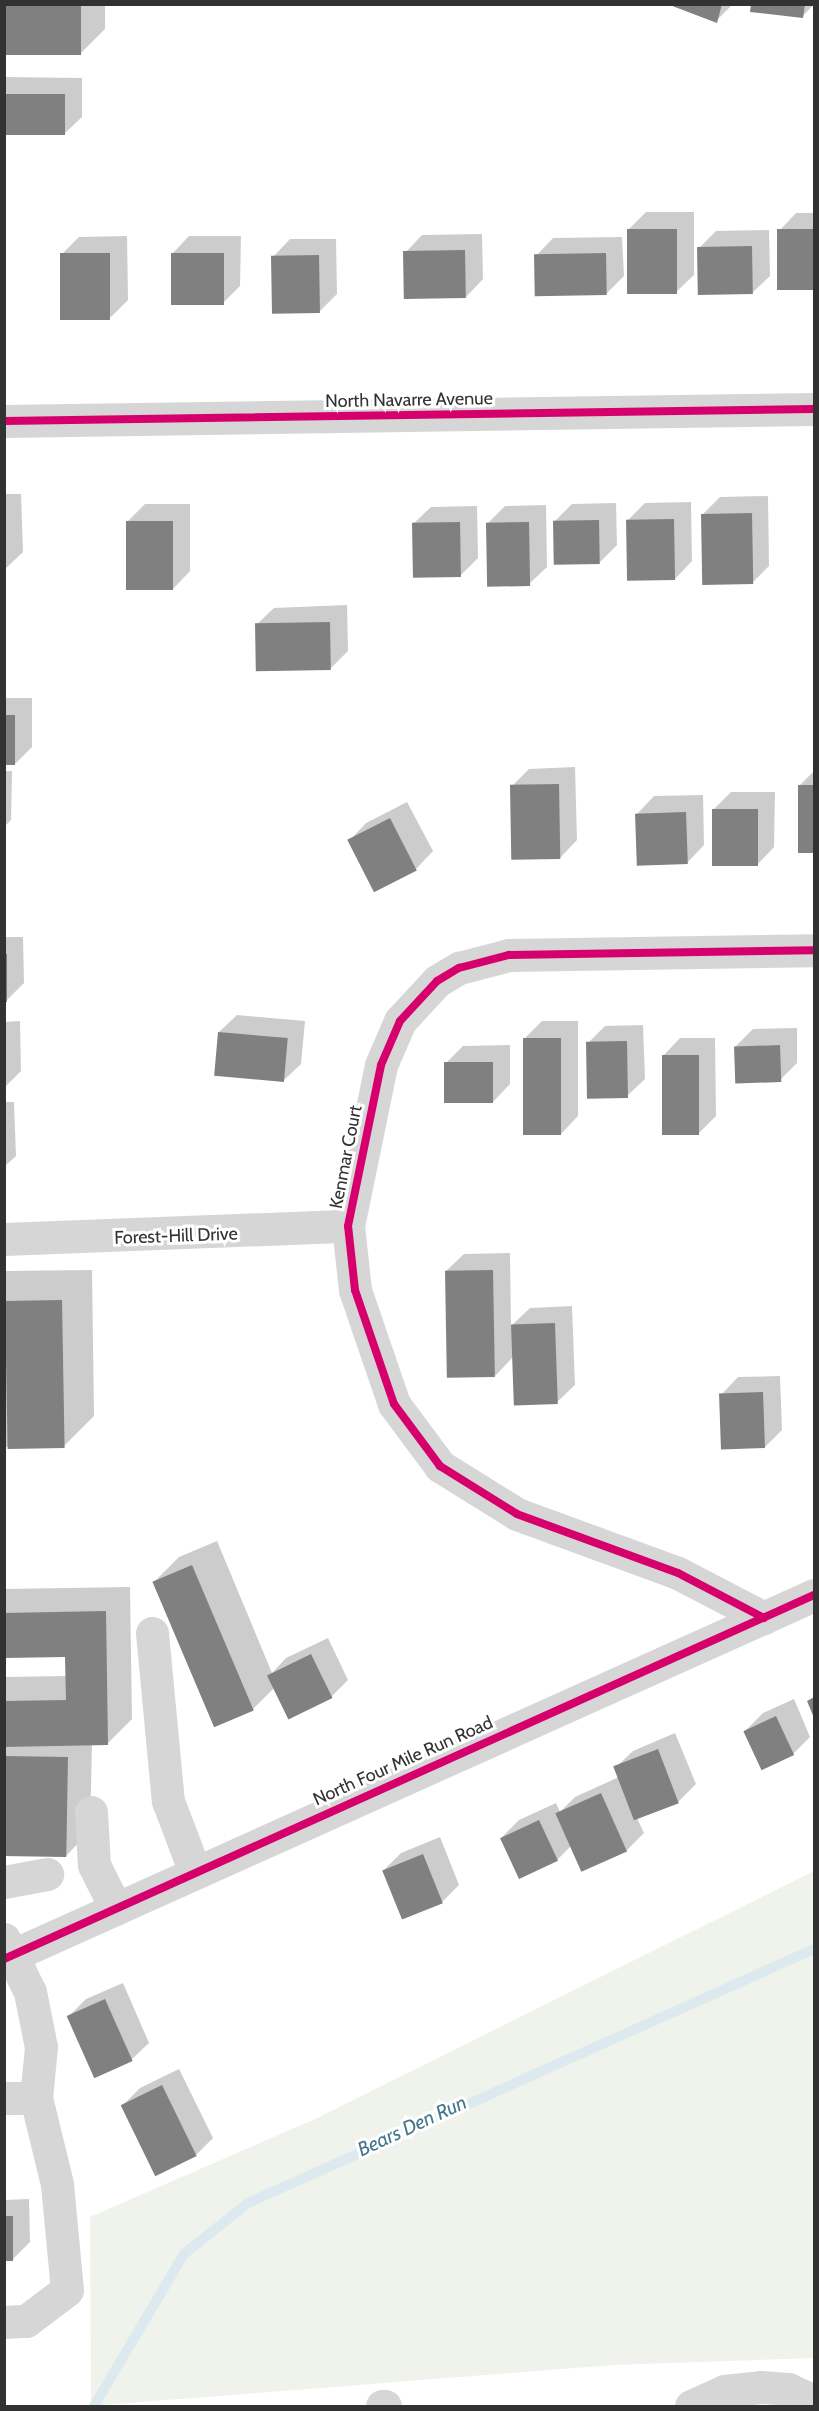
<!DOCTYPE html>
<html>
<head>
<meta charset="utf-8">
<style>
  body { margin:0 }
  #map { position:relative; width:819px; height:2411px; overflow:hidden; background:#fff; font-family:Cabin,sans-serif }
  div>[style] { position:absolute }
  .green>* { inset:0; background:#f0f2ec }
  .shadow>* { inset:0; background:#0003 }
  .stream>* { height:10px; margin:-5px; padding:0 5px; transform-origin:5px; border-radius:5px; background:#dceaef }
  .building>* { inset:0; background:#808080; transform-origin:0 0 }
  .minor>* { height:33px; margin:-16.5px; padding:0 16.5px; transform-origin:16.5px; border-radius:16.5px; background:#d6d6d6 }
  .cycleway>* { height:8px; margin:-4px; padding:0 4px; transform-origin:4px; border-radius:4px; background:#d6006c }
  span { translate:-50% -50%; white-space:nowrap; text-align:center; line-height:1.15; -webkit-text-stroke:6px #fff; paint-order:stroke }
  .street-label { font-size:18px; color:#323232 }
  .water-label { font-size:20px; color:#46788d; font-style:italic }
  .frame { position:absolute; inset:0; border:6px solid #323232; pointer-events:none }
</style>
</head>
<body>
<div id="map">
  <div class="green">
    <div style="clip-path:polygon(814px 1871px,814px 2358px,613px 2365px,91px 2406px,90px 2217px,315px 2119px)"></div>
  </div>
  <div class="shadow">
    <div style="clip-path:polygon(4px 4px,105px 4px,105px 29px,80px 54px,4px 54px)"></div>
    <div style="clip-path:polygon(669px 4px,733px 4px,716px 21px)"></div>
    <div style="clip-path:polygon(752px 4px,814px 4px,803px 16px)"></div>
    <div style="clip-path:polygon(4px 77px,82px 78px,82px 117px,64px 134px,4px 133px)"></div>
    <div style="clip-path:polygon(646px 212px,694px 212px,694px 275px,676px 292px,629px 229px)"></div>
    <div style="clip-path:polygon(796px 213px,814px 213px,814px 288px,780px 289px,779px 231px)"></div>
    <div style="clip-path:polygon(769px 230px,770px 276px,752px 293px,699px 248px,716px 231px)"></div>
    <div style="clip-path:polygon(482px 234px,483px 279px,466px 297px,405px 253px,422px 235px)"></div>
    <div style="clip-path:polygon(127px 236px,128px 300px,111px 317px,62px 254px,79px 237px)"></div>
    <div style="clip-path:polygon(189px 236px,241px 236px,240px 286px,223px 303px,172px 254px)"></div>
    <div style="clip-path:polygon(622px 237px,624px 276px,606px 294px,536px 256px,553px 238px)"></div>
    <div style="clip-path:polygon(290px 239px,336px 239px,337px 294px,320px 311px,273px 257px)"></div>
    <div style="clip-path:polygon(4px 494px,21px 494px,23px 552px,4px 570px)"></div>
    <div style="clip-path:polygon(768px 496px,769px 566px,752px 583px,703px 514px,720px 497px)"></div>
    <div style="clip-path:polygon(691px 502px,692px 561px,675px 579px,628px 520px,645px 503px)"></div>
    <div style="clip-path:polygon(616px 503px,617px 545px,600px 562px,555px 521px,572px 504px)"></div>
    <div style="clip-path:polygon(145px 504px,190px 504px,190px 571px,173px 589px,128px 521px)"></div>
    <div style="clip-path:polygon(546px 505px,547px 567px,529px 584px,487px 524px,505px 506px)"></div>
    <div style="clip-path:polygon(477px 506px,478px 558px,461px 575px,413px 524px,431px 507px)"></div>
    <div style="clip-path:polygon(347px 605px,348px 651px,331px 668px,256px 625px,274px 608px)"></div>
    <div style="clip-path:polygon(4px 698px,32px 698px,32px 747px,15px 764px,4px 764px)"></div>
    <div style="clip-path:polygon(575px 767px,577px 840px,560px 858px,512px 786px,529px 769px)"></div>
    <div style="clip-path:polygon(4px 771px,12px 771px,11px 820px,4px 827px)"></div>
    <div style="clip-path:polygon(814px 771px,814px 852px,800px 852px,800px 785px)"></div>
    <div style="clip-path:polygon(731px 792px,775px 792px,774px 847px,757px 865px,713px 810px)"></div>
    <div style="clip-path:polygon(703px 795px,704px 845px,687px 863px,637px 814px,654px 796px)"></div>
    <div style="clip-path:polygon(407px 802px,433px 851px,416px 869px,349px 841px,366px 823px)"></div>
    <div style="clip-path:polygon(4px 937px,23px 937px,24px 983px,6px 1001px)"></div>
    <div style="clip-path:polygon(237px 1015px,305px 1021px,301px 1064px,283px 1081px,219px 1032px)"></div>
    <div style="clip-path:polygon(20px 1021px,21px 1071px,4px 1088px,4px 1022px)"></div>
    <div style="clip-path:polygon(542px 1021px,578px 1021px,578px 1116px,561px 1134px,524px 1039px)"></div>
    <div style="clip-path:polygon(643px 1025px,645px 1079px,627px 1096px,588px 1043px,605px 1026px)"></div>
    <div style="clip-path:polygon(797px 1028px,797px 1063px,780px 1080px,736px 1046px,753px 1029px)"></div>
    <div style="clip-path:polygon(680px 1038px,715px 1038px,716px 1116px,698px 1134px,663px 1056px)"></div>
    <div style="clip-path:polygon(510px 1045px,510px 1084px,493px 1102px,446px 1063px,463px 1046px)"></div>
    <div style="clip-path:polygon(4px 1102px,14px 1102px,16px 1156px,4px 1167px)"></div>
    <div style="clip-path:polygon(510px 1253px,511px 1326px,530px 1308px,572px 1306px,575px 1385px,557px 1402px,514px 1356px,495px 1376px,446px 1271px,464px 1254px)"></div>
    <div style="clip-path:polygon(92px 1270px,94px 1416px,64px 1446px,4px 1447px,4px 1271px)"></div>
    <div style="clip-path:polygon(780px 1376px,782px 1430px,765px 1447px,721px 1395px,738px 1377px)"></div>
    <div style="clip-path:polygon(217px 1541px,272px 1673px,286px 1658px,328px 1638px,348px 1680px,331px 1697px,275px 1687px,252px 1710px,154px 1582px,179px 1557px)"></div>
    <div style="clip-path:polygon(130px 1587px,132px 1719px,107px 1744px,92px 1744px,90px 1831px,66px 1856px,4px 1855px,4px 1677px,67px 1676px,67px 1655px,4px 1656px,4px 1589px)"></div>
    <div style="clip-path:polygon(794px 1699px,810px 1737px,793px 1754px,745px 1731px,763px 1713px)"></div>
    <div style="clip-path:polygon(675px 1733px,696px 1784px,679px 1801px,637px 1818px,644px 1833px,627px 1850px,584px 1870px,572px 1845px,557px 1860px,502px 1837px,519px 1820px,556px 1803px,560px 1812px,575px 1797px,619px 1777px,615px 1768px,633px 1751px)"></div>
    <div style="clip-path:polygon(440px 1837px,459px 1885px,442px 1902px,384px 1870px,401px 1853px)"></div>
    <div style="clip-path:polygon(123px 1983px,149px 2043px,131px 2060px,69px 2016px,86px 1999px)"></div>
    <div style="clip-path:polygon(179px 2069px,213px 2138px,196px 2155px,123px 2105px,140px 2088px)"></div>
    <div style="clip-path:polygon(29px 2199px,30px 2242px,13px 2259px,4px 2259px,4px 2200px)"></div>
  </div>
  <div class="stream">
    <div style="left:94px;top:2406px;width:177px;rotate:-59.4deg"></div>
    <div style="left:184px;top:2254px;width:82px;rotate:-38.6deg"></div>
    <div style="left:248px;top:2203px;width:620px;rotate:-24.17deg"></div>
  </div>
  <div class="building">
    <div style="clip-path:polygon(667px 4px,722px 4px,717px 23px)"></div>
    <div style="clip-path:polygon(751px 4px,805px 4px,803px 18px,750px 12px)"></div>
    <div style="left:4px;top:5px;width:77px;height:50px"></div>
    <div style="left:4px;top:94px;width:61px;height:41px"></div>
    <div style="left:627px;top:229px;width:50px;height:65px"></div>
    <div style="left:814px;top:229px;width:61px;height:37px;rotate:90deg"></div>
    <div style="left:752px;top:246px;width:48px;height:55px;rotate:89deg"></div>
    <div style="left:465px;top:250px;width:48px;height:62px;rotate:89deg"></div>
    <div style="left:60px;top:253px;width:50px;height:67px"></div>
    <div style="left:171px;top:253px;width:53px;height:52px"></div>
    <div style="left:606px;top:253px;width:42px;height:72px;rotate:89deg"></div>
    <div style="left:319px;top:255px;width:58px;height:48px;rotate:89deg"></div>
    <div style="left:752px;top:513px;width:71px;height:51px;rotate:89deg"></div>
    <div style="left:674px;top:519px;width:61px;height:48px;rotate:89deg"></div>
    <div style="left:599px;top:520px;width:44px;height:46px;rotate:89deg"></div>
    <div style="left:126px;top:521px;width:47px;height:69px"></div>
    <div style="left:460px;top:522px;width:55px;height:48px;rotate:89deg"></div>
    <div style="left:529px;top:522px;width:64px;height:43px;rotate:89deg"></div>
    <div style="left:330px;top:622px;width:48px;height:75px;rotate:89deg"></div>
    <div style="left:4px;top:715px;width:11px;height:50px"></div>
    <div style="left:559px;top:784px;width:75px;height:49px;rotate:89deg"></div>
    <div style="left:798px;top:785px;width:16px;height:68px"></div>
    <div style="left:712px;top:809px;width:46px;height:57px"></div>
    <div style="left:686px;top:812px;width:52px;height:51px;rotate:88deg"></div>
    <div style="left:390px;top:818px;width:59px;height:48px;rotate:63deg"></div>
    <div style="left:4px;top:954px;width:3px;height:48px"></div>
    <div style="left:218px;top:1032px;width:70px;height:44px;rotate:5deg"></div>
    <div style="left:523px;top:1038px;width:38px;height:97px"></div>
    <div style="left:627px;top:1041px;width:57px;height:41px;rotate:89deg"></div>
    <div style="left:780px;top:1045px;width:37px;height:46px;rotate:88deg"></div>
    <div style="left:662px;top:1055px;width:37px;height:80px"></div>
    <div style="left:493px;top:1062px;width:41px;height:49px;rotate:90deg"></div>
    <div style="left:493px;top:1270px;width:107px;height:48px;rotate:89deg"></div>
    <div style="left:62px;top:1300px;width:148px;height:57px;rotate:89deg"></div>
    <div style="left:555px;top:1323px;width:81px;height:44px;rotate:88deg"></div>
    <div style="left:763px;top:1392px;width:56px;height:44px;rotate:88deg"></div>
    <div style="left:192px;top:1565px;width:158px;height:43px;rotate:67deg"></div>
    <div style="clip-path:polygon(106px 1611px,108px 1745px,4px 1747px,4px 1701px,66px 1700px,65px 1657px,4px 1658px,4px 1613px)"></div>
    <div style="left:311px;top:1654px;width:49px;height:49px;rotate:64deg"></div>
    <div style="clip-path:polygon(814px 1697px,814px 1718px,807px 1701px)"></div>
    <div style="left:776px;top:1716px;width:43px;height:36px;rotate:65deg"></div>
    <div style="left:658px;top:1749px;width:58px;height:48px;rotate:69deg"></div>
    <div style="left:4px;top:1756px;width:64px;height:100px;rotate:1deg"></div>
    <div style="left:601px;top:1793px;width:64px;height:50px;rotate:66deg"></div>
    <div style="left:539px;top:1820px;width:45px;height:43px;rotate:65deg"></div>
    <div style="left:423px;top:1854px;width:53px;height:44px;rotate:68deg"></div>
    <div style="left:105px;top:1999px;width:68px;height:42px;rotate:66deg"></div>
    <div style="left:162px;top:2085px;width:79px;height:46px;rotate:64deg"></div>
    <div style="left:4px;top:2216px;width:9px;height:45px"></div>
  </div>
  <div class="minor">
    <div style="left:4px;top:421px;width:810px;rotate:-0.85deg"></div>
    <div style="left:4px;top:1239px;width:344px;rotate:-2.2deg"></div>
    <div style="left:764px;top:1618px;width:97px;rotate:-152.4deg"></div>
    <div style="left:678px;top:1573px;width:171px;rotate:-159.9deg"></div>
    <div style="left:517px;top:1514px;width:91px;rotate:-148.1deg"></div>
    <div style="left:440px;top:1466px;width:77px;rotate:-126.6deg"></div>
    <div style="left:394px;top:1404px;width:120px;rotate:-108.9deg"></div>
    <div style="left:355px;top:1290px;width:64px;rotate:-96.2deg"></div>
    <div style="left:348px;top:1226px;width:164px;rotate:-78.4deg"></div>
    <div style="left:381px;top:1065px;width:48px;rotate:-66.6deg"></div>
    <div style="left:400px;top:1021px;width:54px;rotate:-47.2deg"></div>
    <div style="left:437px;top:981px;width:26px;rotate:-31deg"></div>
    <div style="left:459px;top:968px;width:52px;rotate:-14.6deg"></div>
    <div style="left:509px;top:955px;width:305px;rotate:-0.9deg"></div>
    <div style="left:152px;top:1633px;width:169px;rotate:84.6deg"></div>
    <div style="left:168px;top:1801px;width:76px;rotate:69.2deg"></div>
    <div style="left:91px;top:1812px;width:53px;rotate:86.8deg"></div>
    <div style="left:94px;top:1865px;width:49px;rotate:63.4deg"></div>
    <div style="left:4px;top:1882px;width:44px;rotate:-10.5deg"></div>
    <div style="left:4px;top:1939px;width:59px;rotate:63.9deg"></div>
    <div style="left:30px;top:1992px;width:56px;rotate:78.7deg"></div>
    <div style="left:41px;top:2047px;width:51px;rotate:95.6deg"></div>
    <div style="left:36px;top:2098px;width:32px;rotate:180deg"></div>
    <div style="left:4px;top:1959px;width:888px;rotate:-24.2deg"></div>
    <div style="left:4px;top:2322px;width:22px;rotate:-3deg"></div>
    <div style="left:26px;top:2321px;width:51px;rotate:-37.1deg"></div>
    <div style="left:67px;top:2290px;width:106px;rotate:-95.4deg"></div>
    <div style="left:57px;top:2184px;width:89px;rotate:-103.7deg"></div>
    <div style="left:382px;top:2406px;width:3px"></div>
    <div style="left:691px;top:2406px;width:36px;rotate:-24deg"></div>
    <div style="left:724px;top:2391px;width:37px;rotate:-6deg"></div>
    <div style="left:761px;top:2387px;width:27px;rotate:4deg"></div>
    <div style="left:788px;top:2389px;width:29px;rotate:25deg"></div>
  </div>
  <div class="cycleway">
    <div style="left:4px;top:421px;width:810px;rotate:-0.85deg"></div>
    <div style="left:764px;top:1618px;width:97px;rotate:-152.4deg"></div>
    <div style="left:678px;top:1573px;width:171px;rotate:-159.9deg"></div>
    <div style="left:517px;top:1514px;width:91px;rotate:-148.1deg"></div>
    <div style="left:440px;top:1466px;width:77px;rotate:-126.6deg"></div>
    <div style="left:394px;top:1404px;width:120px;rotate:-108.9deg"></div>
    <div style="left:355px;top:1290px;width:64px;rotate:-96.2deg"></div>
    <div style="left:348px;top:1226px;width:164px;rotate:-78.4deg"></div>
    <div style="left:381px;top:1065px;width:48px;rotate:-66.6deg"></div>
    <div style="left:400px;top:1021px;width:54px;rotate:-47.2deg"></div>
    <div style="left:437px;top:981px;width:26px;rotate:-31deg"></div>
    <div style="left:459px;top:968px;width:52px;rotate:-14.6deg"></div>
    <div style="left:509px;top:955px;width:305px;rotate:-0.9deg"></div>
    <div style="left:4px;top:1959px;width:888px;rotate:-24.2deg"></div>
  </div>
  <div class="street-label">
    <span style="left:409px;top:400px;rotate:-1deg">North Navarre Avenue</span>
    <span style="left:346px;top:1157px;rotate:-79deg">Kenmar Court</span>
    <span style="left:176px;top:1236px;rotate:-2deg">Forest-Hill Drive</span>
    <span style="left:403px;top:1761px;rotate:-24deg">North Four Mile Run Road</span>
  </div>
  <div class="water-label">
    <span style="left:412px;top:2126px;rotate:-25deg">Bears Den Run</span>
  </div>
  <div class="frame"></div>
</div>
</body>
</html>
